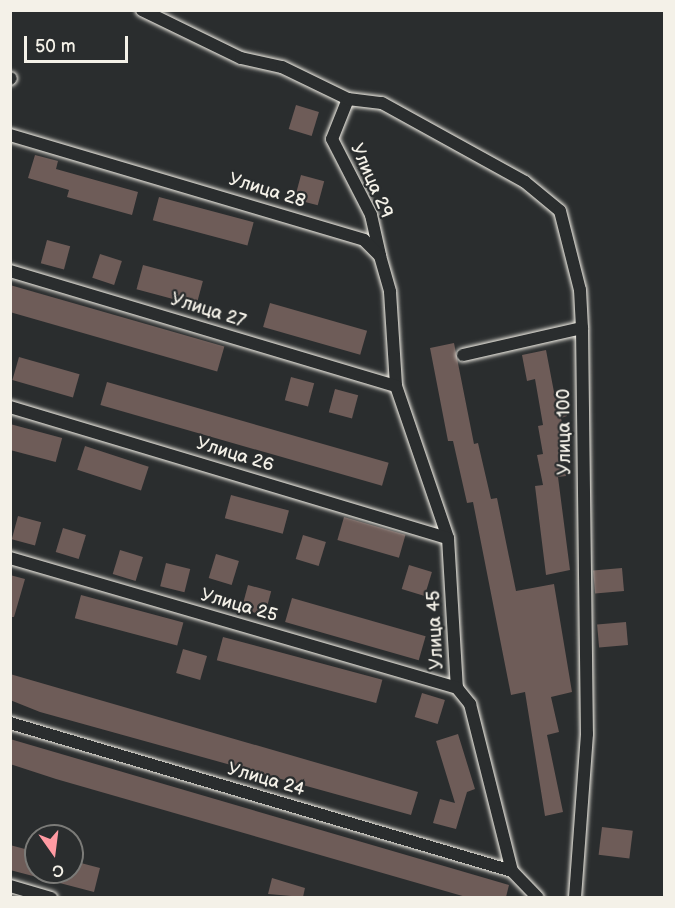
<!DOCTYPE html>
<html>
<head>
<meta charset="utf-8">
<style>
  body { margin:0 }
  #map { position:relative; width:675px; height:908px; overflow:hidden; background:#2a2d2e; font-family:"Balsamiq Sans",sans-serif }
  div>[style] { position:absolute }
  .building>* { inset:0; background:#6e5c58; transform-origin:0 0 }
  .roads { filter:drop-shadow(0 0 2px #f4f1e8) drop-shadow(0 0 2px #f4f1e8) }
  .minor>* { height:12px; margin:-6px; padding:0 6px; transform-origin:6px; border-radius:6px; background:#2a2d2e }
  span { translate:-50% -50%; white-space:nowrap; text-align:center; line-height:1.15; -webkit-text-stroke:4.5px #2a2d2e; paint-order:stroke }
  .street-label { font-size:18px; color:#f4f1e8 }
  .frame { position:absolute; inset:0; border:12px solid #f4f1e8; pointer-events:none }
  .north { position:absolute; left:24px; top:824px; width:60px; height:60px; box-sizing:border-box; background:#2a2d2e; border:2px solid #7b7b78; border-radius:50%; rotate:166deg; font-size:16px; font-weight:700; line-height:24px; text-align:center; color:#f4f1e8 }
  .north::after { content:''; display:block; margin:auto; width:21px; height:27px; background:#ff9aa2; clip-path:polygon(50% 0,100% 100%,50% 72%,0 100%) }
  .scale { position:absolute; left:24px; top:36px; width:104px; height:27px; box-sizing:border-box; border:3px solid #f4f1e8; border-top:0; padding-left:8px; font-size:18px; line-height:21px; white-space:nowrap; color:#f4f1e8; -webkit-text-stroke:4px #2a2d2e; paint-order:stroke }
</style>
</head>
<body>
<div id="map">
  <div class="building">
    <div style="left:296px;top:105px;width:24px;height:25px;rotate:17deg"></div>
    <div style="clip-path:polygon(35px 155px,58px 161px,56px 169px,138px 192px,132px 215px,67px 197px,69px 190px,28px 178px)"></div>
    <div style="left:301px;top:175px;width:24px;height:25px;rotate:15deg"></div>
    <div style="left:159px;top:197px;width:98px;height:24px;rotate:15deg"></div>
    <div style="left:47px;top:240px;width:24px;height:24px;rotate:15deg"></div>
    <div style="left:100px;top:254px;width:23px;height:25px;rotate:18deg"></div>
    <div style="left:143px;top:265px;width:62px;height:25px;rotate:15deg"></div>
    <div style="left:10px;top:285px;width:223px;height:26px;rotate:16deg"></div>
    <div style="left:270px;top:303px;width:101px;height:25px;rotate:16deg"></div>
    <div style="clip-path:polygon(454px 343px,474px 444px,478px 443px,491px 499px,497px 498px,516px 591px,554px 584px,572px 692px,551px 697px,559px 732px,547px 735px,563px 812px,545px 816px,525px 692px,511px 695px,473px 502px,467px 503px,453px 441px,448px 441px,430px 348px)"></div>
    <div style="clip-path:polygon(546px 350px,554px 392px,562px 391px,567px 416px,561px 418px,567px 447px,560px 448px,566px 476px,558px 477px,570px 570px,546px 575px,535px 486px,543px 485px,537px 455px,543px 454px,538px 426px,543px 425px,535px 379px,527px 381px,522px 355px)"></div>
    <div style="left:19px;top:357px;width:63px;height:24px;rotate:16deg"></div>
    <div style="left:291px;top:377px;width:24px;height:24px;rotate:15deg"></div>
    <div style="left:107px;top:382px;width:293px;height:24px;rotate:16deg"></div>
    <div style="left:335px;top:389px;width:24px;height:24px;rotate:15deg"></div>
    <div style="left:10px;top:424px;width:54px;height:25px;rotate:15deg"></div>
    <div style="left:85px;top:446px;width:67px;height:25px;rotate:18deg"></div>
    <div style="left:231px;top:495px;width:60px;height:24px;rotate:15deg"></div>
    <div style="left:18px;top:516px;width:24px;height:24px;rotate:15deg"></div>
    <div style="left:344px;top:517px;width:64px;height:24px;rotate:16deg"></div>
    <div style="left:63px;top:528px;width:24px;height:25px;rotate:17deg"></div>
    <div style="left:303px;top:535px;width:24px;height:25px;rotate:17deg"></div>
    <div style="left:120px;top:550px;width:24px;height:25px;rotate:17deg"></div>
    <div style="left:216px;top:554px;width:24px;height:25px;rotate:17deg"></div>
    <div style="left:166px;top:563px;width:25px;height:24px;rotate:14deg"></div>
    <div style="left:409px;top:565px;width:24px;height:25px;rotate:17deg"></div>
    <div style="left:622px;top:568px;width:23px;height:29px;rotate:85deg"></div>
    <div style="clip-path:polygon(10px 575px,25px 579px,14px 617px,10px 617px)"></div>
    <div style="left:248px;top:585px;width:24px;height:25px;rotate:15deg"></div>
    <div style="left:81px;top:595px;width:106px;height:24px;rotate:15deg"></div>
    <div style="left:292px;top:598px;width:139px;height:25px;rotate:16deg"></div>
    <div style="left:626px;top:622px;width:23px;height:29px;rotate:85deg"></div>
    <div style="left:223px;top:637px;width:165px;height:24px;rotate:15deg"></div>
    <div style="left:183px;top:649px;width:25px;height:25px;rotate:16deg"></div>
    <div style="clip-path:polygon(10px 674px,418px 792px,411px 815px,40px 712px,10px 700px)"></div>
    <div style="left:422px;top:693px;width:24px;height:25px;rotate:17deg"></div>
    <div style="clip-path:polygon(458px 734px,475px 789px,467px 792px,456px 829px,433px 823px,440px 799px,455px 803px,436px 741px)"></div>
    <div style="clip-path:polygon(10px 739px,509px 885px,506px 897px,466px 897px,56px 779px,10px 764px)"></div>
    <div style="left:602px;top:827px;width:31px;height:28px;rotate:7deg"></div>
    <div style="clip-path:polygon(10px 845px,36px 852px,36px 872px,74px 872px,77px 862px,100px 868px,94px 892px,10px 870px)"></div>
    <div style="clip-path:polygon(272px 878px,305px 888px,303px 897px,268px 894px)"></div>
  </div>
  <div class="roads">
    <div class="minor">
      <div style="left:142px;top:10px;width:110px;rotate:25.9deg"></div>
      <div style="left:241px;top:58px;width:42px;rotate:12.4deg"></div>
      <div style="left:282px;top:67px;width:73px;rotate:25.9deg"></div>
      <div style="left:348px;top:99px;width:43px;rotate:111.8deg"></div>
      <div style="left:332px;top:139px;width:85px;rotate:62.8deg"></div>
      <div style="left:371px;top:215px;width:41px;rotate:77.3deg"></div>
      <div style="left:10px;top:79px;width:1px;rotate:-45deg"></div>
      <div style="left:348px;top:99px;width:34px;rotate:7deg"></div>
      <div style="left:382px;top:103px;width:163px;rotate:28.9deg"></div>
      <div style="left:525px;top:182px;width:45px;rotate:39.6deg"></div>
      <div style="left:560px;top:211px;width:81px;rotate:75.8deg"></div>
      <div style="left:580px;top:290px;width:38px;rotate:87deg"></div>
      <div style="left:582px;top:328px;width:406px;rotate:89.3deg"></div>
      <div style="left:587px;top:734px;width:164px;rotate:94.2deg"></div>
      <div style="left:10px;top:135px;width:369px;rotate:16.5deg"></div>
      <div style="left:364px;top:240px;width:23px;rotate:45deg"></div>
      <div style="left:380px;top:256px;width:37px;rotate:74deg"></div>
      <div style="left:390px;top:292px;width:94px;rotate:86.3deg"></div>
      <div style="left:396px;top:386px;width:161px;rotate:71.1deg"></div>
      <div style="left:448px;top:538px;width:150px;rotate:86.6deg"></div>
      <div style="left:457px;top:688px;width:21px;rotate:51deg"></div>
      <div style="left:470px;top:704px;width:172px;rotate:75.9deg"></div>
      <div style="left:512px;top:871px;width:37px;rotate:46deg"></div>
      <div style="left:10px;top:271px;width:403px;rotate:16.6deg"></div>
      <div style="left:463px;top:355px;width:122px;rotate:-12.8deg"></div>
      <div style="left:10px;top:407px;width:457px;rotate:16.7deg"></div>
      <div style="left:10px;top:558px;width:466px;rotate:16.2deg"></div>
      <div style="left:10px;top:723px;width:523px;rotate:16.43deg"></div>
      <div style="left:10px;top:886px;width:43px;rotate:16.3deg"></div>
    </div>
  </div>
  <div class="street-label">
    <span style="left:371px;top:181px;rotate:66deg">Улица 29</span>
    <span style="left:267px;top:191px;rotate:17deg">Улица 28</span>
    <span style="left:208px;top:311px;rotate:17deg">Улица 27</span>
    <span style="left:565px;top:432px;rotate:-91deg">Улица 100</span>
    <span style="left:235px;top:455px;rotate:17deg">Улица 26</span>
    <span style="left:239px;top:606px;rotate:16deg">Улица 25</span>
    <span style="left:436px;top:630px;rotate:-93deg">Улица 45</span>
    <span style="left:266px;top:780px;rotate:16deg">Улица 24</span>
  </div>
  <div class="frame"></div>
  <div class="north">С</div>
  <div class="scale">50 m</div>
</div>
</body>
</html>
